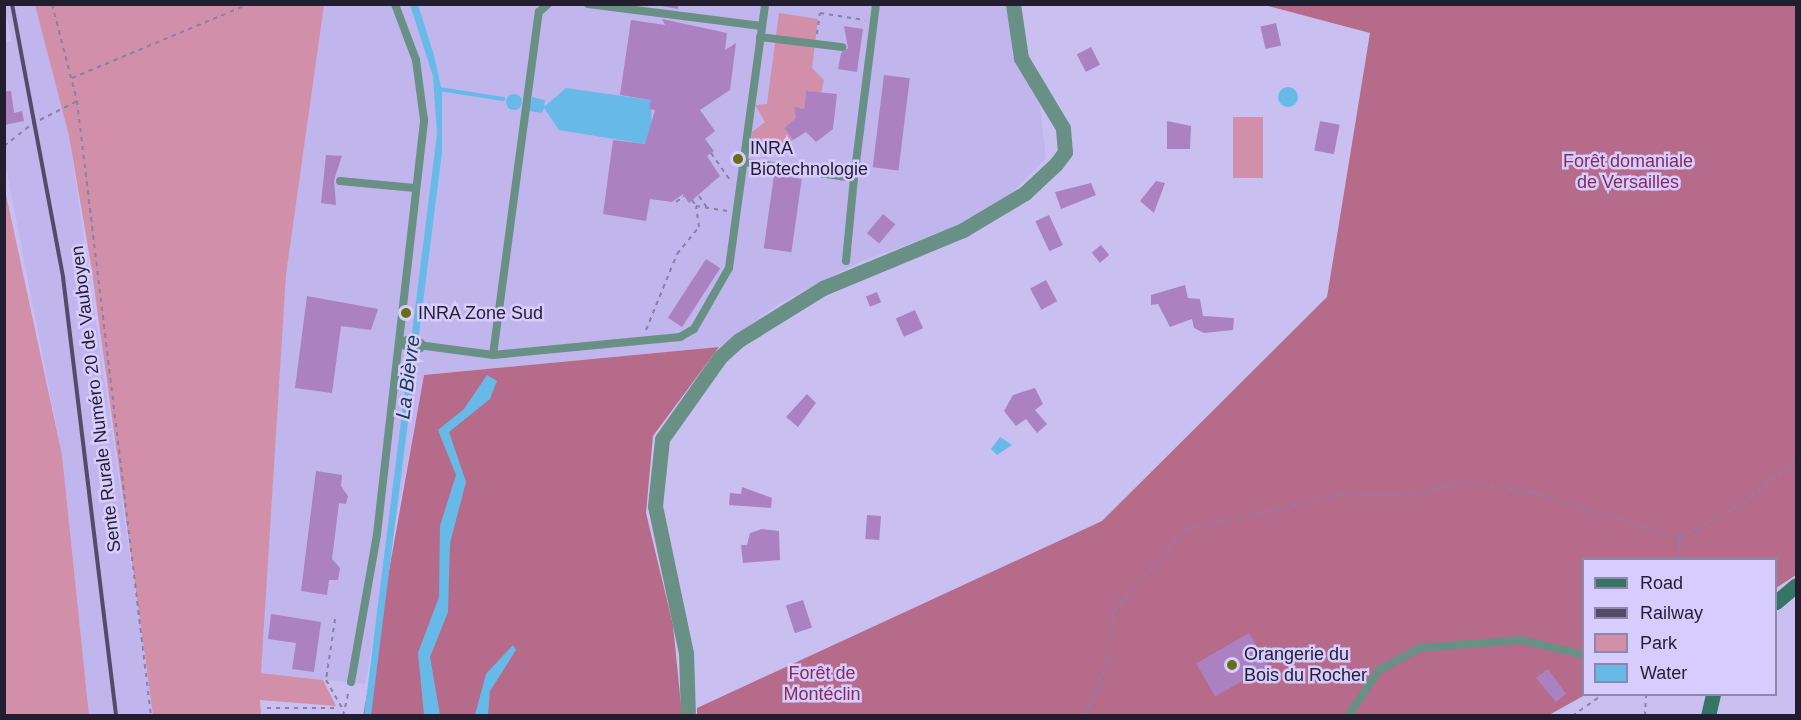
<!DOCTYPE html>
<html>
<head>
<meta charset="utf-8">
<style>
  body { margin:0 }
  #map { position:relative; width:1801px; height:720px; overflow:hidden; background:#c9c0f1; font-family:Helvetica,sans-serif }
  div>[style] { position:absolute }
  .built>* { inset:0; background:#c0b5ec }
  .green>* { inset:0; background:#d28fa9; transform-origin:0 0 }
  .forest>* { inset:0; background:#b76b8b }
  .water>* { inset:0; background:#67bae7 }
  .round { border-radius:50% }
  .stream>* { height:4px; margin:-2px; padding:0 2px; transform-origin:2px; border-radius:2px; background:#67bae7 }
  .building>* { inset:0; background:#ac81c2; transform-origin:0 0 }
  .path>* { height:2px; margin-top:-1px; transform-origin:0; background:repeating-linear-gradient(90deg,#8881a6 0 4.5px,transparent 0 9px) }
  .lane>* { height:8px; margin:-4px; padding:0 4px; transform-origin:4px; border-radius:4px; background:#699085 }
  .street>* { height:15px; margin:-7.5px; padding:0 7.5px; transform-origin:7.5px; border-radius:7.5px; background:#699085 }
  .secondary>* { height:15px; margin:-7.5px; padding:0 7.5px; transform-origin:7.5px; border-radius:7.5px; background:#367564 }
  .rail>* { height:4px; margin:-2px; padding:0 2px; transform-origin:2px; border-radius:2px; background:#514c67 }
  .dots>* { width:16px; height:16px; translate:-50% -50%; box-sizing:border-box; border:3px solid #d6cdfe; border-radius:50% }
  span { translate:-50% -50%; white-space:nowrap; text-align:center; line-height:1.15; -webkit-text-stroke:5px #d6cdfe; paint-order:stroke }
  .poi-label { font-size:18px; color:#221e30 }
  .left { translate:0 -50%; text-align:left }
  .park-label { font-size:18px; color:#872b58 }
  .street-label { font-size:18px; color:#221e30 }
  .water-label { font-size:20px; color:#153a4d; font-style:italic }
  .frame { position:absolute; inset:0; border:6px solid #221e30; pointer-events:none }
  .legend { position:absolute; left:1582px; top:558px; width:195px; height:138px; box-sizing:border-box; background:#d6cdfe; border:2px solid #8e87ac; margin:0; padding:8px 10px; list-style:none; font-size:18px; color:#221e30 }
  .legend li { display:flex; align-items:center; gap:12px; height:30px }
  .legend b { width:30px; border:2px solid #8e87ac }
</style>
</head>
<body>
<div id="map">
  <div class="built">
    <div style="clip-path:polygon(4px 5px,35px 5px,69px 136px,153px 715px,89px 715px,62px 455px,5px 163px,5px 43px,12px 41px)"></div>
    <div style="clip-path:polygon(324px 5px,1007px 5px,1013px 56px,1040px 106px,1046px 158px,1008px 197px,956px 226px,858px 263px,780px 303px,719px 347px,424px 375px,365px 684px,261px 673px,286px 275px)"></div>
  </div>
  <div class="green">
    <div style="clip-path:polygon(35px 5px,324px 5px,286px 275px,261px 673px,323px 680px,336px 706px,260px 700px,261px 715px,153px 715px,91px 265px,69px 136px)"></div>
    <div style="clip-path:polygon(779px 13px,818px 19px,812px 68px,824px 80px,821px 93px,806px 91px,804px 109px,797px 108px,798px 117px,784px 128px,793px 140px,765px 158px,751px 142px,752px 132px,765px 122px,755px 105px,767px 104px)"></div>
    <div style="left:1233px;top:117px;width:30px;height:61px"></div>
    <div style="clip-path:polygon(4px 185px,62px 455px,89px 715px,5px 715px)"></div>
  </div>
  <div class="forest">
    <div style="clip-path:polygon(1264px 5px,1796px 5px,1796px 575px,1776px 588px,1776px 560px,1584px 560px,1585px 695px,1549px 715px,697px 716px,697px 708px,1102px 521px,1327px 297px,1370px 33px)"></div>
    <div style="clip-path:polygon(719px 347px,653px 436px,646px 513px,673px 625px,682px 715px,363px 716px,424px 375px)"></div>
  </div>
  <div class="water">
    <div style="clip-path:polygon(410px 5px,418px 5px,434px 55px,442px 92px,442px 152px,371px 715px,364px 716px,437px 134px,433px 76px)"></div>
    <div class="round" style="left:1278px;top:87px;width:20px;height:20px"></div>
    <div style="clip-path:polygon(566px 88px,651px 100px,652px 134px,645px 144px,559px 130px,544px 108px,542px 113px,529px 111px,532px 97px,545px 100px,544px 107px)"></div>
    <div class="round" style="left:506px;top:94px;width:16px;height:16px"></div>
    <div style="clip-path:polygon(487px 375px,497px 381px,490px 399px,449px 432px,466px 482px,450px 543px,448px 612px,430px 657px,440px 715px,424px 715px,418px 653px,439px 597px,440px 526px,456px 475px,438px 430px,464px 409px)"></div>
    <div style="clip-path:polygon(1000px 437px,1012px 445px,997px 455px,991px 449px)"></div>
    <div style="clip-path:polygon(513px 645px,516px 650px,490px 691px,488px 715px,475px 715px,486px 674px)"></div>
  </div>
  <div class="stream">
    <div style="left:439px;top:89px;width:65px;rotate:8.9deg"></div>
  </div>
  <div class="building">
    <div style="clip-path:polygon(651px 4px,678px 4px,678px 9px)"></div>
    <div style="clip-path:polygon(662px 19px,727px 33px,725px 50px,736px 43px,730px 90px,700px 110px,715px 131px,705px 139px,714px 151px,707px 156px,720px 176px,689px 203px,683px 194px,672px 202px,650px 199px,646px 221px,603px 214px,613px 140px,645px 144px,655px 110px,649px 109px,651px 100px,620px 95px,631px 20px,665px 25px)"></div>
    <div style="left:1276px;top:23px;width:23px;height:16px;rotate:77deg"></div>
    <div style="clip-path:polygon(844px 26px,863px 29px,857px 72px,838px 69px,841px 53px,848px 48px)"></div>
    <div style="left:1091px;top:47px;width:20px;height:16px;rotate:63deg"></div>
    <div style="left:884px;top:75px;width:26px;height:93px;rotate:7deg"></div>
    <div style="clip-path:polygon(4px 91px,11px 91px,14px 113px,22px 111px,24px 121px,4px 125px)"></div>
    <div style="clip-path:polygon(806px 91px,837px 94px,833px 129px,816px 142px,806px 132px,793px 140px,784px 128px,796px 118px,794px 107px,804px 109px)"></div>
    <div style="clip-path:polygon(1167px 121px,1191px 126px,1190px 149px,1167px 149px)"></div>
    <div style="left:1320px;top:121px;width:20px;height:30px;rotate:11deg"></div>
    <div style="clip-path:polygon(326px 155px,342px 156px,334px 180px,336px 205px,321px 203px)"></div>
    <div style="left:774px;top:175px;width:28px;height:74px;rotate:8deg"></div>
    <div style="clip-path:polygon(1156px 181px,1165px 183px,1154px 213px,1140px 201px)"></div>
    <div style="clip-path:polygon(1091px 183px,1096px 195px,1061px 209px,1055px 192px)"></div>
    <div style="left:883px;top:214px;width:16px;height:25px;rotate:40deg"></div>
    <div style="left:1049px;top:215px;width:33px;height:15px;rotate:65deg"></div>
    <div style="left:1101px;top:245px;width:13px;height:12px;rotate:51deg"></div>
    <div style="left:706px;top:259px;width:17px;height:70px;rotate:33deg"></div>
    <div style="left:1046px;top:280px;width:24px;height:18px;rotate:62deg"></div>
    <div style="clip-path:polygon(1185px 285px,1188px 298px,1200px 299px,1203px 316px,1234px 318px,1233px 330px,1204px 333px,1194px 328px,1192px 319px,1170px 327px,1158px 304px,1151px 305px,1151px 295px)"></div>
    <div style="left:877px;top:292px;width:11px;height:12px;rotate:68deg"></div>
    <div style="clip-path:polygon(307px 296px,378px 309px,371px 330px,341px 326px,332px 393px,295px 388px)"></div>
    <div style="left:915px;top:310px;width:20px;height:21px;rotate:66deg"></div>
    <div style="clip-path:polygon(1035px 388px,1043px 404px,1035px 410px,1047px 424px,1037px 433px,1026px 419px,1016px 426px,1004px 411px,1013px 395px)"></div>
    <div style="clip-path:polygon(807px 394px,816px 403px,798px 427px,786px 417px)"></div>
    <div style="clip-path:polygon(316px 471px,342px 475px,341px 486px,348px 496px,346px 504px,339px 503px,332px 559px,340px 568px,338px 580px,329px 580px,327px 595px,301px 591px)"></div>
    <div style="clip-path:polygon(742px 487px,772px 498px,771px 508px,729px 505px,730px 493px,741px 494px)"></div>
    <div style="left:867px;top:515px;width:14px;height:24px;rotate:4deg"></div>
    <div style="clip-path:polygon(762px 529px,779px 531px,780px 560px,743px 563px,741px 545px,747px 545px,750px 533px)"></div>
    <div style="left:803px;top:600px;width:29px;height:18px;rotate:72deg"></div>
    <div style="clip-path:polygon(271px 614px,321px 622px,314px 672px,292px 669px,296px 643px,268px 639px)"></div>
    <div style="left:1249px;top:633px;width:38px;height:61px;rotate:60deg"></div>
    <div style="clip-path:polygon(1548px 669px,1566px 694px,1556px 702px,1536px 678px)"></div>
  </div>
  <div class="path">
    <div style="left:52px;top:4px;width:100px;rotate:75.5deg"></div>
    <div style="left:77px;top:101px;width:619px;rotate:83.14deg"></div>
    <div style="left:817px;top:34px;width:21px;rotate:-82deg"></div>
    <div style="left:820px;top:13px;width:45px;rotate:9deg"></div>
    <div style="left:72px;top:78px;width:192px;rotate:-22.7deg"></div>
    <div style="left:4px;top:146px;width:36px;rotate:-38deg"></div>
    <div style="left:32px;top:124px;width:51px;rotate:-27.1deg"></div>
    <div style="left:711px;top:153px;width:33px;rotate:55deg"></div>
    <div style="left:699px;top:196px;width:14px;rotate:56deg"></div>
    <div style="left:692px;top:200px;width:7px;rotate:56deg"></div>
    <div style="left:696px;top:206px;width:32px;rotate:9deg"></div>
    <div style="left:676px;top:202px;width:10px;rotate:-37deg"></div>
    <div style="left:646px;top:330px;width:82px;rotate:-67.8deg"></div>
    <div style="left:677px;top:254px;width:35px;rotate:-51deg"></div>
    <div style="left:699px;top:227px;width:21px;rotate:-98deg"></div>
    <div style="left:1679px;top:560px;width:22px;rotate:-90deg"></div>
    <div style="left:1679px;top:538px;width:74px;rotate:-28.3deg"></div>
    <div style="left:1744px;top:503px;width:67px;rotate:-39.6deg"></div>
    <div style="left:335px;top:619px;width:62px;rotate:98.4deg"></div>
    <div style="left:326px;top:680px;width:36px;rotate:60deg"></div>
    <div style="left:267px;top:708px;width:72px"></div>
    <div style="left:343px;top:716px;width:26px;rotate:-77deg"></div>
    <div style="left:1085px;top:716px;width:61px;rotate:-67.7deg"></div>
    <div style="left:1108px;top:660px;width:49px;rotate:-83deg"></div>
    <div style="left:1114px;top:611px;width:109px;rotate:-48.7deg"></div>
    <div style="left:1186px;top:529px;width:160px;rotate:-12.3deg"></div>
    <div style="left:1342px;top:495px;width:64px"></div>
    <div style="left:1406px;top:495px;width:58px;rotate:-12.8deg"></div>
    <div style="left:1463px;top:482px;width:69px;rotate:8.4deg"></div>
    <div style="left:1531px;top:492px;width:155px;rotate:17.3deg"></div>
    <div style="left:1572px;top:716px;width:38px;rotate:-35deg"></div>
    <div style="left:1645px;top:716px;width:22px;rotate:-87deg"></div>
  </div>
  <div class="lane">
    <div style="left:588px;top:4px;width:175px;rotate:7.2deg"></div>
    <div style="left:760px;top:37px;width:83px;rotate:7deg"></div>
    <div style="left:744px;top:162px;width:111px;rotate:8.3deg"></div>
    <div style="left:854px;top:178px;width:175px;rotate:-82.8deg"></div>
    <div style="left:340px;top:181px;width:75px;rotate:5.3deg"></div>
    <div style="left:846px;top:261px;width:83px;rotate:-84.5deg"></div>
    <div style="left:418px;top:345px;width:76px;rotate:7.6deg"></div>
    <div style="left:493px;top:355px;width:188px;rotate:-5.5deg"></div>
    <div style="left:680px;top:337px;width:16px;rotate:-30deg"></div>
    <div style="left:694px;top:329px;width:70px;rotate:-60.2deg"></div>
    <div style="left:729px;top:268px;width:266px;rotate:-82.2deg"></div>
    <div style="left:493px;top:355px;width:346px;rotate:-82.4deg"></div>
    <div style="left:539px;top:12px;width:12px;rotate:-42deg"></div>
    <div style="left:351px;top:682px;width:150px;rotate:-80deg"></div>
    <div style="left:377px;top:534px;width:417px;rotate:-83.5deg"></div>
    <div style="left:424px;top:120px;width:61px;rotate:-97.6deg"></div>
    <div style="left:416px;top:60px;width:60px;rotate:-110.6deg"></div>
    <div style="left:1348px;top:716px;width:55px;rotate:-56deg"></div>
    <div style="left:1379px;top:670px;width:47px;rotate:-28.2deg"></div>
    <div style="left:1420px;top:648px;width:101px;rotate:-4.5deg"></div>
    <div style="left:1521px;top:640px;width:65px;rotate:13.4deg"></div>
  </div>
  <div class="street">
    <div style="left:407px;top:343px;width:11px;rotate:10deg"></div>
    <div style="left:688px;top:716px;width:63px;rotate:-91.8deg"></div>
    <div style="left:686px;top:653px;width:150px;rotate:-101.9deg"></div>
    <div style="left:655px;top:506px;width:67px;rotate:-84deg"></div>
    <div style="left:662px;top:439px;width:100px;rotate:-54.7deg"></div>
    <div style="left:720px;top:357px;width:25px;rotate:-42deg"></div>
    <div style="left:739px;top:340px;width:99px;rotate:-31.8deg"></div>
    <div style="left:823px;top:288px;width:152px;rotate:-22.5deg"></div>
    <div style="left:963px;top:230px;width:72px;rotate:-30.8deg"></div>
    <div style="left:1025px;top:193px;width:42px;rotate:-43.1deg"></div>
    <div style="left:1056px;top:164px;width:15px;rotate:-53deg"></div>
    <div style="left:1065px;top:152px;width:24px;rotate:-95deg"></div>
    <div style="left:1063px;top:128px;width:82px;rotate:-121deg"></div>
    <div style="left:1021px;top:58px;width:55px;rotate:-98.4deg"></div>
  </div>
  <div class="secondary">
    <div style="left:1776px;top:602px;width:26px;rotate:-40deg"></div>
    <div style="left:1708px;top:716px;width:23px;rotate:-77deg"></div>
  </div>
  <div class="rail">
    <div style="left:12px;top:4px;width:278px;rotate:79.4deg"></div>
    <div style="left:63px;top:277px;width:442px;rotate:83.1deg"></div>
  </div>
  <div class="dots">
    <div style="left:738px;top:159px;background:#676e13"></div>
    <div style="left:406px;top:313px;background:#676e13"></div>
    <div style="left:1232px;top:665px;background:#676e13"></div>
  </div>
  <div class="poi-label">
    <span class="left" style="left:750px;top:159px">INRA<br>Biotechnologie</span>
    <span class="left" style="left:418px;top:313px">INRA Zone Sud</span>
    <span class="left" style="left:1244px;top:665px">Orangerie du<br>Bois du Rocher</span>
  </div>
  <div class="park-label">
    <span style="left:1628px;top:172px">Forêt domaniale<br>de Versailles</span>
    <span style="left:822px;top:684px">Forêt de<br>Montéclin</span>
  </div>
  <div class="street-label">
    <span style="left:96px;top:399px;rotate:-97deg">Sente Rurale Numéro 20 de Vauboyen</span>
  </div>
  <div class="water-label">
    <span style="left:408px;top:377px;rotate:-83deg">La Bièvre</span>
  </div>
  <div class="frame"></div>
  <ul class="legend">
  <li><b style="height:8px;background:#367564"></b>Road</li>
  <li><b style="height:8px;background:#514c67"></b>Railway</li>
  <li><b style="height:16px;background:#d28fa9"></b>Park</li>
  <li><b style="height:16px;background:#67bae7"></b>Water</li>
  </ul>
</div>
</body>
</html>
